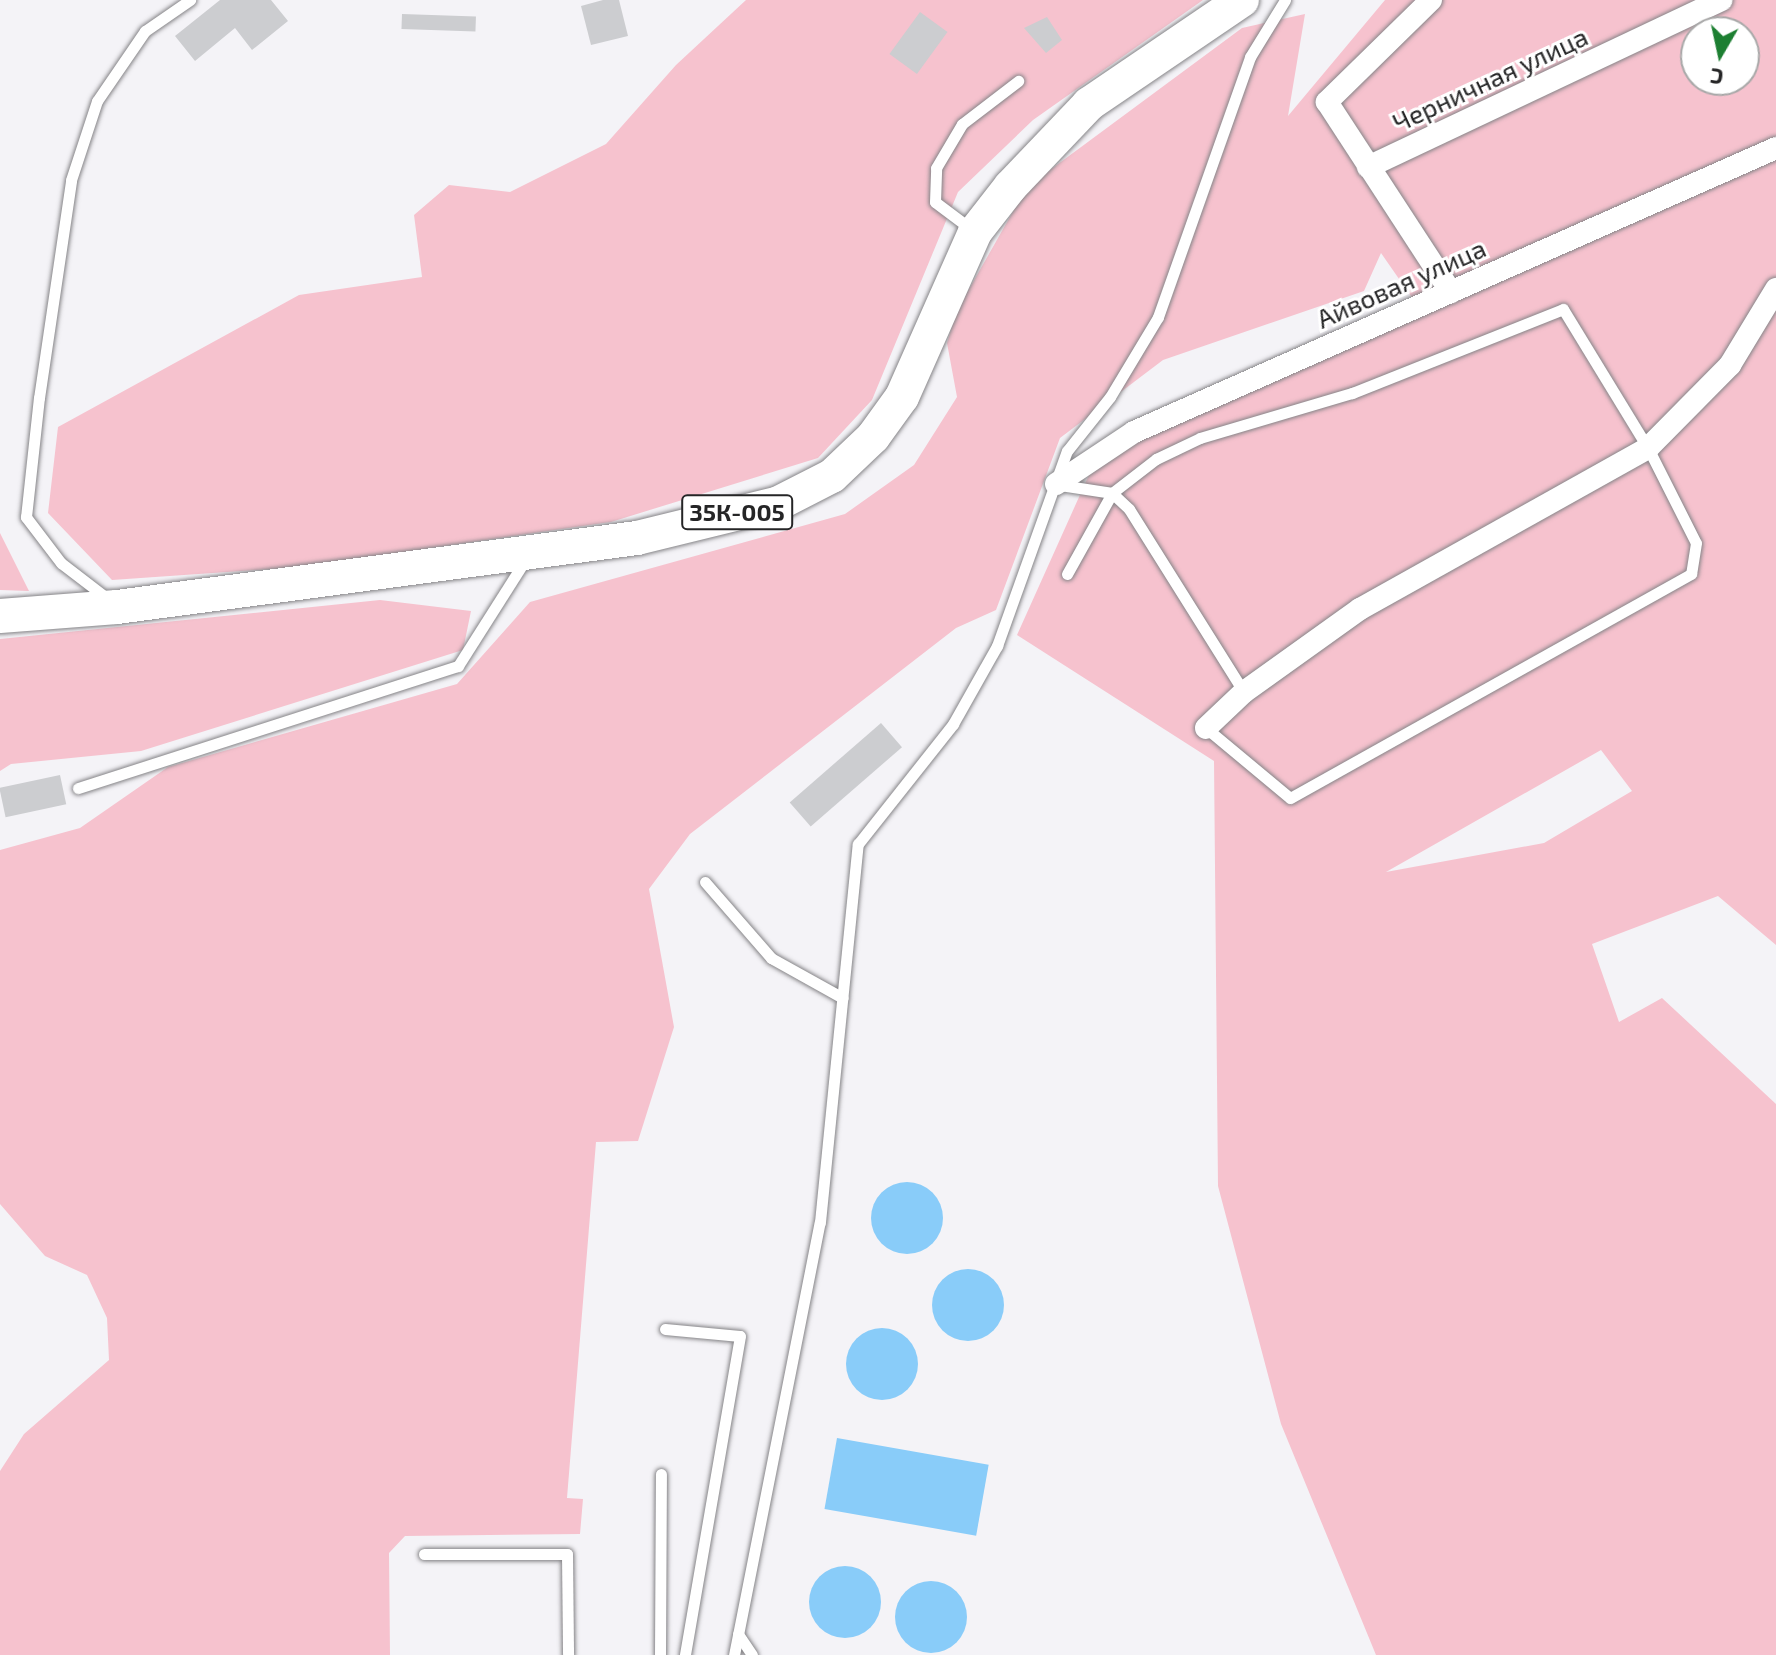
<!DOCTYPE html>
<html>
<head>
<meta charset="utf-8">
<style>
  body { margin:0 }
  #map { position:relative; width:1776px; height:1655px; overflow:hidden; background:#f4f3f7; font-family:"Exo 2",sans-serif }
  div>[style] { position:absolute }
  .green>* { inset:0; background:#f6c2ce }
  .water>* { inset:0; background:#89ccf9; transform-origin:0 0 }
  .round { border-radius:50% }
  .building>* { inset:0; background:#cccdd0; transform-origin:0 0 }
  .roads { filter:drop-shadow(0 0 2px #858487) drop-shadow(0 0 2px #858487) }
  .lane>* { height:11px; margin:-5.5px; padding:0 5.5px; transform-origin:5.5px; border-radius:5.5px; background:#fff }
  .street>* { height:22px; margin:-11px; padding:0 11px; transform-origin:11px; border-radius:11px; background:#fff }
  .primary>* { height:34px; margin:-17px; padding:0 17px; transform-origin:17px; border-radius:17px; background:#fff }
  span { translate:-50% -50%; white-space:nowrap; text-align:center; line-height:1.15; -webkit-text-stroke:6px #fff; paint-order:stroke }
  .shield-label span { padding:2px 6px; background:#fff; border:2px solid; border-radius:6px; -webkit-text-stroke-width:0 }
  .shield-label { font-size:24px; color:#252526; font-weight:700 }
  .street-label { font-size:26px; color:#252526 }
  .north { position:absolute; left:1680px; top:16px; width:80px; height:80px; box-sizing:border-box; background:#fff; border:2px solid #a8a8a8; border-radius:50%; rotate:189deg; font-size:22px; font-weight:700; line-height:32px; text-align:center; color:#252526 }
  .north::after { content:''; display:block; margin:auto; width:28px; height:36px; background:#1d7f32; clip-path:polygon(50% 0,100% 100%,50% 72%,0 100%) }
</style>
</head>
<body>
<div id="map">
  <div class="green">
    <div style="clip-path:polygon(746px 0,1203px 0,1033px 120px,958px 192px,872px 400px,818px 458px,611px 522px,299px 567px,112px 580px,48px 513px,58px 427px,299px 295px,422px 277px,414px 215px,449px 185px,510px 192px,606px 144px,676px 65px)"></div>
    <div style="clip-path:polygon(evenodd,1385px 0,1776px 0,1776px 945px,1718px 896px,1592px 944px,1619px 1022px,1662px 998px,1776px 1104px,1776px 1655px,1376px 1655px,1281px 1424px,1218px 1186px,1214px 761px,1017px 635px,1097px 457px,1422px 312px,1381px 253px,1364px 291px,1163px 360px,1060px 438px,996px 610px,956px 628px,690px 834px,649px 889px,674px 1027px,638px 1141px,596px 1142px,567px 1498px,583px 1499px,580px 1534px,405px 1536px,389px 1553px,390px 1655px,0 1655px,0 1471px,24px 1434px,109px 1360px,107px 1318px,87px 1275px,45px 1256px,0 1204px,0 850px,80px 828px,168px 767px,457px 684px,530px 602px,845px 514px,914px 465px,957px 397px,947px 343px,956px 312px,1027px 187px,1242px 28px,1305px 14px,1288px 116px,1385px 0,1696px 32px,1744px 32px,1744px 80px,1696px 80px,1696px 32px,1385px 0,1601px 750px,1632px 791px,1544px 843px,1386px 872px,1601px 750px)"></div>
    <div style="clip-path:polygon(0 533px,29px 591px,0 590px)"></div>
    <div style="clip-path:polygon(380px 600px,471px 611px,463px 650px,141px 751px,11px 764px,0 771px,0 639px)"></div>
  </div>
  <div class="water">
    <div class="round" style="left:871px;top:1182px;width:72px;height:72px"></div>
    <div class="round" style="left:932px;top:1269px;width:72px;height:72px"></div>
    <div class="round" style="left:846px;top:1328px;width:72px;height:72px"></div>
    <div style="left:837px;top:1438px;width:154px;height:72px;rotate:10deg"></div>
    <div class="round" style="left:809px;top:1566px;width:72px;height:72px"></div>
    <div class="round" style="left:895px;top:1581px;width:72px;height:72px"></div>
  </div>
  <div class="building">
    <div style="clip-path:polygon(220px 0,271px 0,288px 21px,252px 50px,235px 28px,195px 61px,175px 36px)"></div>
    <div style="clip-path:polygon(603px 0,619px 0,628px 36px,591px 45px,581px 6px)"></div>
    <div style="left:920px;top:12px;width:34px;height:52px;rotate:36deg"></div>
    <div style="left:402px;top:14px;width:74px;height:15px;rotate:2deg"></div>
    <div style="clip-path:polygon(1047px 17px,1062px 40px,1046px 53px,1024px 28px)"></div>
    <div style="left:881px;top:723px;width:32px;height:121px;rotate:49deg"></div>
    <div style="left:60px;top:775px;width:30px;height:62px;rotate:78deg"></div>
  </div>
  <div class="roads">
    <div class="lane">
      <div style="left:971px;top:229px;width:45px;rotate:-143.1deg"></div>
      <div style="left:935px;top:202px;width:34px;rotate:-88deg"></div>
      <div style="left:936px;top:168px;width:51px;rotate:-59.4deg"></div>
      <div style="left:962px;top:124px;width:71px;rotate:-37.5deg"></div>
      <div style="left:1060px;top:485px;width:53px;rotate:8.7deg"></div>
      <div style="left:1112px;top:493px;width:56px;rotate:-37.7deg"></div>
      <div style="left:1156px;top:459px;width:49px;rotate:-25.5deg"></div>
      <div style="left:1200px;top:438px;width:159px;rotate:-16.5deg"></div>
      <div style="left:1352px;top:393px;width:227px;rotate:-21.7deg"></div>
      <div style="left:1563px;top:309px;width:163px;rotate:58.6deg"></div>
      <div style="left:1648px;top:448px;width:106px;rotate:63.2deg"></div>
      <div style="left:1696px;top:543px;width:31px;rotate:99deg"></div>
      <div style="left:1691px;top:574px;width:459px;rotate:150.8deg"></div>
      <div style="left:1290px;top:798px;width:109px;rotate:-140.2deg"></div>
      <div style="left:1067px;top:574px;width:93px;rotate:-60.9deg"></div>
      <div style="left:1112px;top:493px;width:23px;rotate:43deg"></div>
      <div style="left:1129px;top:509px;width:216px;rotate:57.9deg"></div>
      <div style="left:108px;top:599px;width:59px;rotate:-142.5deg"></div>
      <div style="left:61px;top:563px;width:58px;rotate:-127.3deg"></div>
      <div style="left:26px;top:517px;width:120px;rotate:-83.8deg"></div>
      <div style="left:39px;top:398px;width:220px;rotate:-81.6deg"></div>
      <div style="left:71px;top:180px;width:83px;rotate:-71.8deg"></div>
      <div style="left:97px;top:101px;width:85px;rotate:-55.6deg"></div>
      <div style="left:145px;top:31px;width:55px;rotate:-34.6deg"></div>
      <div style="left:78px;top:788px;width:399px;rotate:-17.8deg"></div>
      <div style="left:458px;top:666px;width:127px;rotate:-57.6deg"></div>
      <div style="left:705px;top:882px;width:101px;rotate:49deg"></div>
      <div style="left:771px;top:958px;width:82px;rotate:29.1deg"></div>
      <div style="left:665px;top:1329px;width:75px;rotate:5.3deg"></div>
      <div style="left:740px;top:1336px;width:324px;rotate:99.8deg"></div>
      <div style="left:424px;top:1554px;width:143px"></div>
      <div style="left:567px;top:1554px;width:101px;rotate:89.4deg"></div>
      <div style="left:738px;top:1634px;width:25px;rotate:56deg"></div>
      <div style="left:660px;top:1655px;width:181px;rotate:-89.7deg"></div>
      <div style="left:734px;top:1655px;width:441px;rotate:-78.8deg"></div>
      <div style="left:820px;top:1222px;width:380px;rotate:-84.3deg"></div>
      <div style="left:858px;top:844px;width:153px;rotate:-51.6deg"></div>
      <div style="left:953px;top:724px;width:90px;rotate:-60.6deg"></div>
      <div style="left:997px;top:646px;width:207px;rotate:-70.3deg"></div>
      <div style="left:1067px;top:451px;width:69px;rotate:-51.5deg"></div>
      <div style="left:1110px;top:397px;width:93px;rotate:-59deg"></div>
      <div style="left:1158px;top:317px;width:276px;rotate:-70.5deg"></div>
      <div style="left:1250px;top:57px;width:67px;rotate:-58.4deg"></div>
    </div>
    <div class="street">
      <div style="left:1431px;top:0;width:146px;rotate:135.6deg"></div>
      <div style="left:1327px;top:102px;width:227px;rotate:56.9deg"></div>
      <div style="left:1368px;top:167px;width:391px;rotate:-25.3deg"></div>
      <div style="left:1056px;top:484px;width:94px;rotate:-33.7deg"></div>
      <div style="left:1134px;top:432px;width:702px;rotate:-23.86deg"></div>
      <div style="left:1206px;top:728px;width:52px;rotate:-43.5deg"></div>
      <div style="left:1244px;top:692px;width:143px;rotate:-35.6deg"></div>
      <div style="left:1360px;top:609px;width:330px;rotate:-29.2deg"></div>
      <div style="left:1648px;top:448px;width:117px;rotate:-45.3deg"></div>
      <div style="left:1730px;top:365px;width:89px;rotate:-58.8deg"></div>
    </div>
    <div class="primary">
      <div style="left:0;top:616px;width:117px;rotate:-4.4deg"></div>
      <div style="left:117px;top:607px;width:525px;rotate:-7.56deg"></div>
      <div style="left:637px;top:538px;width:146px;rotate:-13.8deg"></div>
      <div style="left:779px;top:503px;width:59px;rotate:-27deg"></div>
      <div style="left:832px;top:476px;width:57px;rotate:-43.6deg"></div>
      <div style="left:873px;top:437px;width:49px;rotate:-54.1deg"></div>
      <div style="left:902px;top:397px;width:180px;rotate:-66.1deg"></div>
      <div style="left:975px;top:232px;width:58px;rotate:-52deg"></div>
      <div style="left:1011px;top:186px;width:113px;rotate:-46.4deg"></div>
      <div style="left:1089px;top:104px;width:185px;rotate:-34.2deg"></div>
    </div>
  </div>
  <div class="shield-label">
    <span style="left:737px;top:512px">35К-005</span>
  </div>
  <div class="street-label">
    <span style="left:1490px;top:79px;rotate:-25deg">Черничная улица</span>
    <span style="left:1401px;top:283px;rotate:-24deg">Айвовая улица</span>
  </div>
  <div class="north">С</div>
</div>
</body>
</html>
